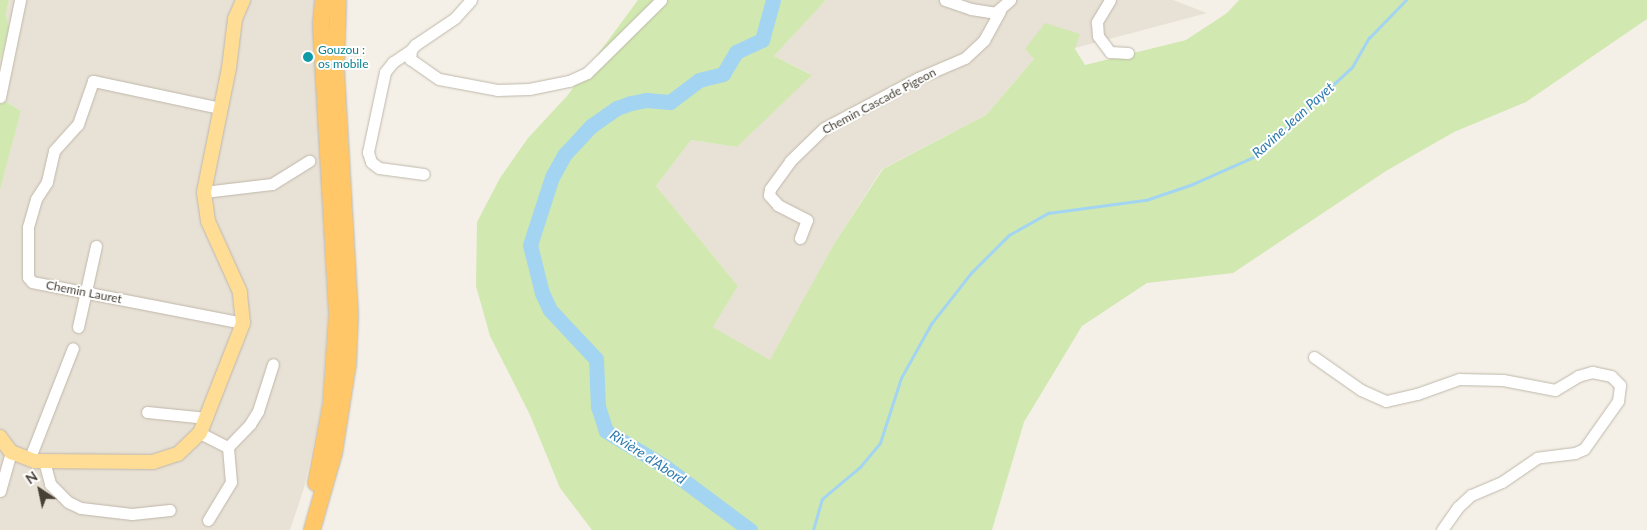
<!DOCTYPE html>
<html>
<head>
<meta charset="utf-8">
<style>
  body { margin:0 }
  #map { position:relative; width:1647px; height:530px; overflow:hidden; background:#f4f0e7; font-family:Lato,sans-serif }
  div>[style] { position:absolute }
  .residential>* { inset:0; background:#e8e1d5 }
  .green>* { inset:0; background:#d1e9b0 }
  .stream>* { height:2.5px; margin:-1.25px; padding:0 1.25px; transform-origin:1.25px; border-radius:1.25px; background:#a3d4f1 }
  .river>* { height:15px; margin:-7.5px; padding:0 7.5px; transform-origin:7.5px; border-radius:7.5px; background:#a3d4f1 }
  .roads { filter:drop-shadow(0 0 1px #bfb7aa) drop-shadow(0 0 1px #bfb7aa) }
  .minor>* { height:11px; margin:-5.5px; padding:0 5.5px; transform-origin:5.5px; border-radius:5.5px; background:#fff }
  .major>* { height:14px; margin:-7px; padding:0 7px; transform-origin:7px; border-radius:7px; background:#ffdd95 }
  .highway>* { height:16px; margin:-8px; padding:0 8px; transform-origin:8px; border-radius:8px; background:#ffc767 }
  .dots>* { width:14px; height:14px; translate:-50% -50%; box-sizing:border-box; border:2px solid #fff; border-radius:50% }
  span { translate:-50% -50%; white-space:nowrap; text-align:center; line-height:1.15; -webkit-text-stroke:4px #fff; paint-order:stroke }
  .culture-label { font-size:12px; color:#0d838f }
  .left { translate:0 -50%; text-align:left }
  .street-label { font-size:12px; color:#474036 }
  .water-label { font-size:14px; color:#2c7aad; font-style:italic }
  .north { position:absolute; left:15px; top:465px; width:50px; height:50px; -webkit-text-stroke:4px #fff; paint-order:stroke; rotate:326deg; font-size:14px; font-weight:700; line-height:20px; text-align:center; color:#474036 }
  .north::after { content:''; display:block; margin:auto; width:18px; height:22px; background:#474036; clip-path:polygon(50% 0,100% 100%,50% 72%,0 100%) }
</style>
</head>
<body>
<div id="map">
  <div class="residential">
    <div style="clip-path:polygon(9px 0,315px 0,313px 22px,328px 311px,322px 404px,304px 488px,290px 530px,0 530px,0 190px,21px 111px,5px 101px,0 88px,0 61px,9px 27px,6px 14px)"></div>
    <div style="clip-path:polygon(826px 0,1173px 0,1207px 13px,1034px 59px,986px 115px,882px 169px,834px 244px,771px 361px,713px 327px,738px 286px,656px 186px,691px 140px,737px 147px,811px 74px,774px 56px)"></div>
  </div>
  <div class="green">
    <div style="clip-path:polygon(0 0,9px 0,6px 14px,9px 27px,0 61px)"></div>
    <div style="clip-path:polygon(638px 0,826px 0,774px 56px,812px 75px,737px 147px,691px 140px,656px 186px,738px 286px,713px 327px,770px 360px,834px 244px,883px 169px,986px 115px,1034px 59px,1025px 49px,1045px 23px,1080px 34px,1075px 49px,1085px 65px,1186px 40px,1227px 13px,1239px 0,1647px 0,1647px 19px,1526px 102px,1454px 132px,1386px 171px,1233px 273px,1147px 283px,1082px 326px,1024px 422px,992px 530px,592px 530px,560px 488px,530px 415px,490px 336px,476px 286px,477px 222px,500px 178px,528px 138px,567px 96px)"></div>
    <div style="clip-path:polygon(0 88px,5px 101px,21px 111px,0 190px)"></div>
  </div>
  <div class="stream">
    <div style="left:813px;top:530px;width:32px;rotate:-74deg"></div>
    <div style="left:822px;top:499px;width:50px;rotate:-40.1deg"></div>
    <div style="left:860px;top:467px;width:31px;rotate:-50deg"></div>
    <div style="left:880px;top:443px;width:68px;rotate:-72.1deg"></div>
    <div style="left:901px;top:378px;width:62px;rotate:-60.9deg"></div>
    <div style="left:931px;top:324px;width:65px;rotate:-51.9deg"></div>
    <div style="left:971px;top:273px;width:54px;rotate:-45deg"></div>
    <div style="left:1009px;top:235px;width:45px;rotate:-29.4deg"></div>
    <div style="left:1048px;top:213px;width:99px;rotate:-7.6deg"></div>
    <div style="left:1146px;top:200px;width:50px;rotate:-18.8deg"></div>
    <div style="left:1193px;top:184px;width:69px;rotate:-24deg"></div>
    <div style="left:1256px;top:156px;width:131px;rotate:-42.8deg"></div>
    <div style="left:1352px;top:67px;width:34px;rotate:-60deg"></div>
    <div style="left:1369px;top:38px;width:53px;rotate:-45.8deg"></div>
  </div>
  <div class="river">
    <div style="left:750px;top:530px;width:107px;rotate:-143.3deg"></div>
    <div style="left:664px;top:466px;width:68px;rotate:-148.9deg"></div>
    <div style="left:606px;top:431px;width:25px;rotate:-108deg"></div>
    <div style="left:598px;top:407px;width:48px;rotate:-92.4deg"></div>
    <div style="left:596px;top:359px;width:67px;rotate:-133.2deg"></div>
    <div style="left:550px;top:310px;width:19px;rotate:-115deg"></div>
    <div style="left:542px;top:293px;width:49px;rotate:-104deg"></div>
    <div style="left:530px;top:245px;width:71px;rotate:-72.1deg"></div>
    <div style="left:552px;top:177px;width:26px;rotate:-61deg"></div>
    <div style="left:565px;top:154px;width:38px;rotate:-47deg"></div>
    <div style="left:591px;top:126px;width:32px;rotate:-35deg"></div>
    <div style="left:617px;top:108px;width:15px;rotate:-20deg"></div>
    <div style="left:631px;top:103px;width:15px;rotate:-11deg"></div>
    <div style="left:646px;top:100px;width:24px;rotate:5deg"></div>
    <div style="left:670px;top:102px;width:36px;rotate:-37deg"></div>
    <div style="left:699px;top:80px;width:25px;rotate:-14deg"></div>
    <div style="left:723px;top:74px;width:26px;rotate:-59deg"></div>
    <div style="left:736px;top:52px;width:29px;rotate:-25deg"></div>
    <div style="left:762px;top:40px;width:41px;rotate:-74.6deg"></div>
  </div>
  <div class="roads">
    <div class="minor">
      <div style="left:471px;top:0;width:24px;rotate:132deg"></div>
      <div style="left:455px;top:18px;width:48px;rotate:146deg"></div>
      <div style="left:415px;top:45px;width:6px;rotate:129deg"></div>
      <div style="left:411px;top:50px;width:9px;rotate:96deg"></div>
      <div style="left:410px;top:59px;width:35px;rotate:35deg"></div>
      <div style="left:439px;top:79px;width:59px;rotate:10.7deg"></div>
      <div style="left:497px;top:90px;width:32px;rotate:-2deg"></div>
      <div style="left:529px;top:89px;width:41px;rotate:-11.3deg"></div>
      <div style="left:569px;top:81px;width:20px;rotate:-24deg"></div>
      <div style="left:587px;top:73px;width:104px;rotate:-44.6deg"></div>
      <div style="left:945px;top:0;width:28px;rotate:19deg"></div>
      <div style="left:971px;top:9px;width:24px;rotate:9deg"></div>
      <div style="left:995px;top:13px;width:20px;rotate:-41deg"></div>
      <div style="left:1110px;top:0;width:26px;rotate:121deg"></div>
      <div style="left:1097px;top:22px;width:14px;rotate:86deg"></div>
      <div style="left:1098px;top:36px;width:20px;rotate:53deg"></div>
      <div style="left:1110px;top:52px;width:18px;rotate:3deg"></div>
      <div style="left:411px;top:50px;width:22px;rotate:146deg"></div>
      <div style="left:393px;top:62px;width:13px;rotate:129deg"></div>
      <div style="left:385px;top:72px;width:82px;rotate:102deg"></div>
      <div style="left:368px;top:152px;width:10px;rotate:73deg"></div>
      <div style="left:371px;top:162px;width:10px;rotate:37deg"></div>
      <div style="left:379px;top:168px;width:45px;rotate:7.6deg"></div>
      <div style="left:0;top:97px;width:99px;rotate:-78.3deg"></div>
      <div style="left:220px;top:108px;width:130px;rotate:-168deg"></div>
      <div style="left:93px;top:81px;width:46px;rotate:109.2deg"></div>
      <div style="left:78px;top:124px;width:36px;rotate:132deg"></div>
      <div style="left:54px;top:151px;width:32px;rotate:103deg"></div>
      <div style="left:47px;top:182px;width:20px;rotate:123deg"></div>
      <div style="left:36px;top:199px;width:29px;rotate:106deg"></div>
      <div style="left:28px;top:227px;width:50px;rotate:90deg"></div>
      <div style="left:28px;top:277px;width:6px;rotate:51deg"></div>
      <div style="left:32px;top:282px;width:215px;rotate:11deg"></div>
      <div style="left:204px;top:192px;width:68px;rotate:-6.7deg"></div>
      <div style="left:272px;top:184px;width:44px;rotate:-31.9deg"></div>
      <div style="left:800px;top:238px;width:19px;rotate:-69deg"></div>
      <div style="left:807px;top:220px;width:33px;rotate:-153deg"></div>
      <div style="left:778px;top:205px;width:13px;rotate:-132deg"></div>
      <div style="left:769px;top:195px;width:6px;rotate:-81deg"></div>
      <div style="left:770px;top:189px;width:34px;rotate:-54deg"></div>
      <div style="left:790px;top:161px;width:47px;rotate:-44.1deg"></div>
      <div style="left:824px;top:128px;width:106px;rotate:-28deg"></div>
      <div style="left:918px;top:78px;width:51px;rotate:-23.1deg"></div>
      <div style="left:965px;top:58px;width:26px;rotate:-43deg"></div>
      <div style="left:984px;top:40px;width:33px;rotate:-61deg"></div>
      <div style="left:78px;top:327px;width:83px;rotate:-77.5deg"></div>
      <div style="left:1314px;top:357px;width:57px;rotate:35.1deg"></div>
      <div style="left:1361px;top:390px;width:27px;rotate:24deg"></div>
      <div style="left:1386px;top:401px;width:32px;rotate:-13deg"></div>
      <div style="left:1417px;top:394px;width:45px;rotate:-19.7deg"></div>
      <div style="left:1459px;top:379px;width:44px;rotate:1.3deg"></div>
      <div style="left:1503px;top:380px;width:53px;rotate:10.9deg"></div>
      <div style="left:1555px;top:390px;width:27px;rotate:-31deg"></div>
      <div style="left:1578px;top:376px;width:15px;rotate:-16deg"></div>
      <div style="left:1592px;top:372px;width:19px;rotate:12deg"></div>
      <div style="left:1611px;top:376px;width:13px;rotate:45deg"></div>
      <div style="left:1620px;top:385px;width:16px;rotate:97deg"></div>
      <div style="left:1618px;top:401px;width:59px;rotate:125.3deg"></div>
      <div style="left:1584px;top:449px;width:10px;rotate:156deg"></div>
      <div style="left:1575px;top:453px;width:38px;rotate:173deg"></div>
      <div style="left:1537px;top:458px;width:42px;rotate:145.6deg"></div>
      <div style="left:1502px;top:482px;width:34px;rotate:157deg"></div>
      <div style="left:1471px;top:495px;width:18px;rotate:137deg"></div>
      <div style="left:1458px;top:507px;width:28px;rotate:125deg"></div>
      <div style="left:147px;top:412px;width:60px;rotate:5.7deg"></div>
      <div style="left:200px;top:433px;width:31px;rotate:27deg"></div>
      <div style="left:29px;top:460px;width:120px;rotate:-68.6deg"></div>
      <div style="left:44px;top:461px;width:24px;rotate:75deg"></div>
      <div style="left:50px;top:484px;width:25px;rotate:45deg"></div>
      <div style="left:68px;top:502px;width:14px;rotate:25deg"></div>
      <div style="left:81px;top:508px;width:51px;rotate:6.7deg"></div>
      <div style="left:132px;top:514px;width:38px;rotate:-6deg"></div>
      <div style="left:0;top:491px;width:41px;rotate:-74.2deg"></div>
      <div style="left:208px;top:520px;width:44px;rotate:-58.8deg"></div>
      <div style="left:231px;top:482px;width:35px;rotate:-95deg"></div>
      <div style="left:228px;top:447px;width:32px;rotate:-46deg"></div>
      <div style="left:250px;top:424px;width:15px;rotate:-58deg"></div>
      <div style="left:258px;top:411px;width:49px;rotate:-72.3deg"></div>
    </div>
    <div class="major">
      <div style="left:0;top:437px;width:19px;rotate:54deg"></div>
      <div style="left:11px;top:452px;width:26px;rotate:21deg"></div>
      <div style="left:35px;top:461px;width:118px;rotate:0.5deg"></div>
      <div style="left:153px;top:462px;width:26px;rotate:-18deg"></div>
      <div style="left:178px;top:454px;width:30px;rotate:-44deg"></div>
      <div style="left:200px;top:433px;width:118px;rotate:-68.6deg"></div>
      <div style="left:243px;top:323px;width:31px;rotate:-96deg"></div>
      <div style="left:240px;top:292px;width:78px;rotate:-114.3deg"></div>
      <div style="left:208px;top:221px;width:29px;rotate:-98deg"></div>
      <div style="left:204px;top:192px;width:126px;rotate:-78.6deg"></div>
      <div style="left:229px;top:68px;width:49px;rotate:-83deg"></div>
      <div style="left:235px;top:19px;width:21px;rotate:-67deg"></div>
    </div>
    <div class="highway">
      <div style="left:316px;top:483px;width:80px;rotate:-79.2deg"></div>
      <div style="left:331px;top:404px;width:91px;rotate:-86.2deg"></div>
      <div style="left:337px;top:313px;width:288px;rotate:-93.2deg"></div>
      <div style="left:321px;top:25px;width:25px;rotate:-85deg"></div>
      <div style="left:312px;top:530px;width:80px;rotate:-74.1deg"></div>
      <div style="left:334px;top:453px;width:90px;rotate:-81.1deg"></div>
      <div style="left:348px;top:364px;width:50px;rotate:-87.7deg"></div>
      <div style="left:350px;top:314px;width:246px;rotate:-93.3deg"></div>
      <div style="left:336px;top:68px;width:68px;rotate:-88.3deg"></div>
    </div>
  </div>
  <div class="dots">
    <div style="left:308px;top:57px;background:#0f9aa8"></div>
  </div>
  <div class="culture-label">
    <span class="left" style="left:318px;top:57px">Gouzou :<br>os mobile</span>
  </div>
  <div class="street-label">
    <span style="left:879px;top:101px;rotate:-28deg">Chemin Cascade Pigeon</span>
    <span style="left:84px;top:292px;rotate:11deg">Chemin Lauret</span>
  </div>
  <div class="water-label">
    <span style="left:1293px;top:120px;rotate:-42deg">Ravine Jean Payet</span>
    <span style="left:648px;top:457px;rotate:33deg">Rivière d'Abord</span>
  </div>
  <div class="north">N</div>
</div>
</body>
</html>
